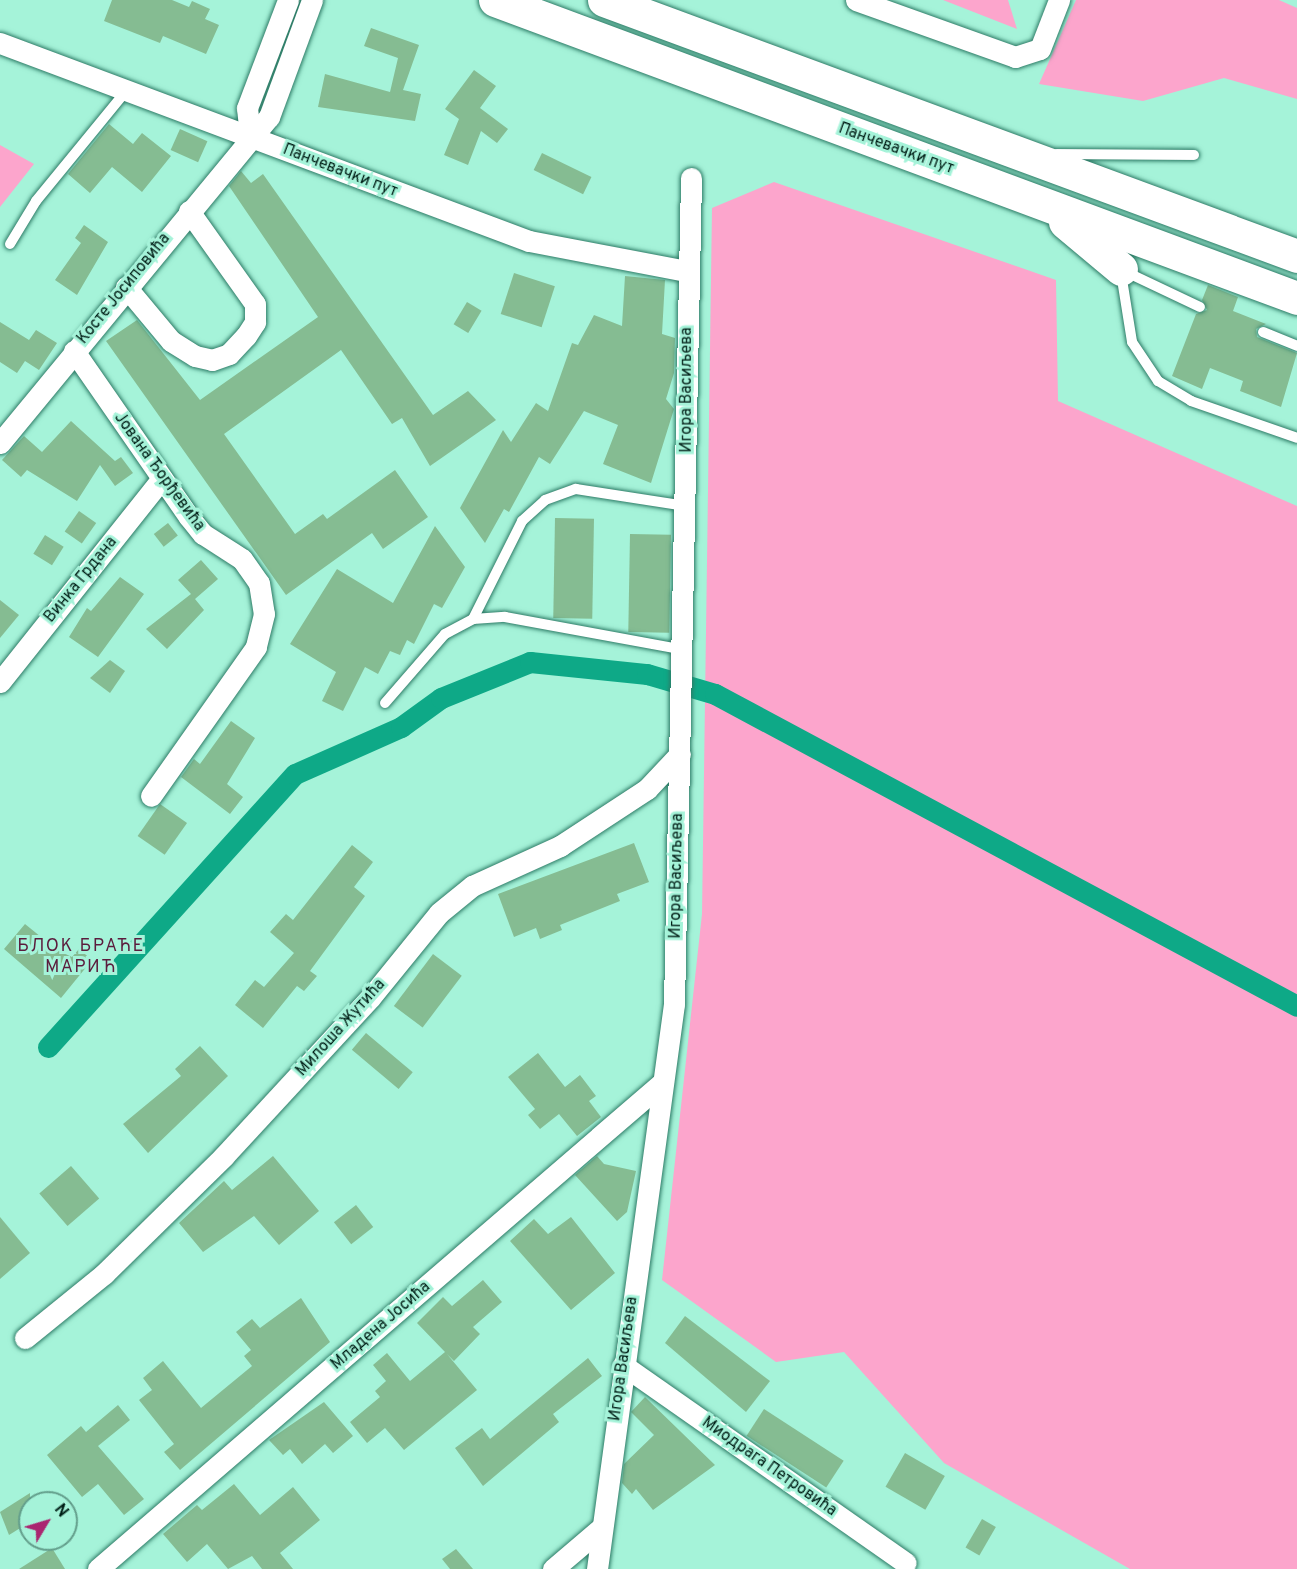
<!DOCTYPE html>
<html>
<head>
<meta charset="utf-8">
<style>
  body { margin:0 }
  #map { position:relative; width:1297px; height:1569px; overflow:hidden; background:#a5f3d9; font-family:Overpass,sans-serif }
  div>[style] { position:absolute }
  .green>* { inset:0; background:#fca5cc }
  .canal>* { height:21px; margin:-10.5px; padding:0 10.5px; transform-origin:10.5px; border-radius:10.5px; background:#0ea987 }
  .building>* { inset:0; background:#85bc92; transform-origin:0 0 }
  .roads { filter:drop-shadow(0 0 2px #2d7b66) drop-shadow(0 0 2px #2d7b66) }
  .service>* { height:10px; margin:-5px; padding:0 5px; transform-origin:5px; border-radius:5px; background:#fff }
  .minor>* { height:21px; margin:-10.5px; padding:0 10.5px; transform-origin:10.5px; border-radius:10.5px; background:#fff }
  .primary>* { height:33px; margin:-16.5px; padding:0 16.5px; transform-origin:16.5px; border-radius:16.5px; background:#fff }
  span { translate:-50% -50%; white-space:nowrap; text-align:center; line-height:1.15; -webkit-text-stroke:6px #a5f3d9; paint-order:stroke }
  .street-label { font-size:16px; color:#001e16 }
  .neighbourhood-label { font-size:18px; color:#5b1c3d; letter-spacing:1.5px }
  .north { position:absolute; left:18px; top:1491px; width:60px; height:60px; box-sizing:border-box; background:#a5f3d9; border:2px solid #639e8b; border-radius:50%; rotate:52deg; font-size:16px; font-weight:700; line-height:24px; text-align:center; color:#001e16 }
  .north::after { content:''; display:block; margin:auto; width:21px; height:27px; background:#aa2670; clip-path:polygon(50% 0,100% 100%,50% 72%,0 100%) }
</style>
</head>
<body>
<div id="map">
  <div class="green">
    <div style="clip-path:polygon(943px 0,1008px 0,1017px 29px)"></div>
    <div style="clip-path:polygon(1076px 0,1279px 0,1297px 8px,1297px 99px,1224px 78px,1143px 101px,1039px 84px)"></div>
    <div style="clip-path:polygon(0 145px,34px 164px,0 207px)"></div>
    <div style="clip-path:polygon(774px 182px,1056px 280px,1058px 401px,1297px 506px,1297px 1569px,1130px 1569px,944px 1463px,844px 1352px,776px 1362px,662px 1280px,702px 914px,712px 208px)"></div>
  </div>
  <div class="canal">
    <div style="left:48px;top:1047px;width:368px;rotate:-47.9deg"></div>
    <div style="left:295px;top:774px;width:116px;rotate:-23.9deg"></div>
    <div style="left:401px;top:727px;width:49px;rotate:-35.9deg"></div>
    <div style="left:441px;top:698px;width:96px;rotate:-22deg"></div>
    <div style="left:530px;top:662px;width:118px;rotate:5.9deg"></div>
    <div style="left:647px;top:674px;width:71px;rotate:16.4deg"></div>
    <div style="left:715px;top:694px;width:660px;rotate:28.19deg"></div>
  </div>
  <div class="building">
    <div style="clip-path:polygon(112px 0,172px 0,189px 7px,192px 1px,210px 9px,205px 19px,219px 25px,206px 54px,163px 36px,160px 43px,104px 21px)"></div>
    <div style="clip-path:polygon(371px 28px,419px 45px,403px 90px,421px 94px,415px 121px,318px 107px,325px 74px,390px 92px,398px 58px,364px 46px)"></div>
    <div style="clip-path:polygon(474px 70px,496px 86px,480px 108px,508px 129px,497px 143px,481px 131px,468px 165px,444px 155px,459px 119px,445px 109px)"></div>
    <div style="clip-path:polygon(109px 124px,133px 144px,142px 133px,171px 156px,142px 192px,112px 167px,90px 193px,68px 174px)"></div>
    <div style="left:180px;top:129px;width:30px;height:23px;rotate:24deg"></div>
    <div style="left:542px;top:153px;width:55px;height:19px;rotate:26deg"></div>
    <div style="clip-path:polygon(241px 171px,251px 183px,263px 174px,433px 415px,468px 391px,496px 420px,430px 466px,402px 418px,392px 424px,341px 350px,224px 434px,295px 534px,323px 514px,327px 519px,395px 470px,428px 517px,383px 549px,372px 533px,286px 595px,106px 341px,137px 320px,200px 400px,318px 317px,229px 186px)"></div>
    <div style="clip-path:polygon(84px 225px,108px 242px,77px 295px,55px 280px,81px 243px,75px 238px)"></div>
    <div style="left:514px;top:273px;width:43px;height:43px;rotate:18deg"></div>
    <div style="clip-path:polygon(625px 276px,665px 280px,662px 334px,675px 338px,674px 373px,666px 399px,674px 409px,651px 483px,603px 464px,618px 425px,584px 411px,550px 464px,539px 457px,509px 512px,504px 509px,485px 543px,460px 508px,503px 430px,511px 442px,536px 403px,548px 411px,572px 343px,578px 345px,594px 315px,622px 326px)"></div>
    <div style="clip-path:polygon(1208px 285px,1238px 297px,1233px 311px,1266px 324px,1256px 329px,1257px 337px,1297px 353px,1281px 407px,1240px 391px,1243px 381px,1210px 368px,1202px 389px,1172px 376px,1196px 314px,1207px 310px,1202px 300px)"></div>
    <div style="left:467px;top:302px;width:17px;height:26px;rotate:31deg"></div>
    <div style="clip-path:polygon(0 322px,29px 340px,36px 330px,57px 343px,39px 370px,25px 361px,17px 373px,0 362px)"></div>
    <div style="clip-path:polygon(71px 421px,115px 461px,121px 457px,133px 473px,115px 486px,100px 465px,77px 501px,27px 470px,21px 477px,2px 460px,24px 436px,42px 452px)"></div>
    <div style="left:79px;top:511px;width:21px;height:25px;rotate:35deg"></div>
    <div style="left:555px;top:518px;width:39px;height:100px;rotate:1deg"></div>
    <div style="left:168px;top:523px;width:16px;height:18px;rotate:52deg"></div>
    <div style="clip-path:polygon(435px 526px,465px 567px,442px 608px,434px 604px,414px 644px,407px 640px,400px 655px,390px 651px,378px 674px,365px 667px,343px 711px,322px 701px,336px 672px,290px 644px,337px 569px,393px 603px)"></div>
    <div style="left:630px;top:534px;width:41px;height:98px;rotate:1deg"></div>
    <div style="left:45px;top:535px;width:22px;height:22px;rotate:32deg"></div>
    <div style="clip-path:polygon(201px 560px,218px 579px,195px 599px,204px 610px,167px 649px,146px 629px,191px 594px,178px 580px)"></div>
    <div style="clip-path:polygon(120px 577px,144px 594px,98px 657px,69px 637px,87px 608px,91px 611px)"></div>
    <div style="clip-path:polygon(0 600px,19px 615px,0 638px)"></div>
    <div style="clip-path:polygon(110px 660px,125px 671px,110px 693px,90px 678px)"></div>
    <div style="clip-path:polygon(231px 721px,255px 738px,227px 784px,243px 797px,230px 814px,181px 777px,194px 759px,200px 764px)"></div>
    <div style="left:160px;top:804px;width:33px;height:39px;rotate:35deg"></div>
    <div style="clip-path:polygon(634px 843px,649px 882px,617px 894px,620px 901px,560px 925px,562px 930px,540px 939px,536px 928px,514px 937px,498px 894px)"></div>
    <div style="clip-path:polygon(352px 845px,373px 862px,354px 887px,365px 896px,310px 971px,317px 976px,304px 991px,297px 986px,263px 1028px,235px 1005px,255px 980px,264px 987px,294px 953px,270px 932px,286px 914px,293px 920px)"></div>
    <div style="clip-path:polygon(25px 924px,57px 950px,72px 957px,79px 949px,92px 960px,61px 998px,4px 949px)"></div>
    <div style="left:433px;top:954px;width:36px;height:65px;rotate:37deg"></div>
    <div style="left:366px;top:1033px;width:61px;height:22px;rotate:40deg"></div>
    <div style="clip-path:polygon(200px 1046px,228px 1076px,148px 1153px,123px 1124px,181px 1076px,175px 1069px)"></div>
    <div style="clip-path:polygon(538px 1053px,565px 1087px,580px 1075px,596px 1096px,589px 1101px,601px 1117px,577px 1136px,559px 1114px,540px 1129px,528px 1115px,535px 1109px,508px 1077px)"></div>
    <div style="clip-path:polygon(273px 1156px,319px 1211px,279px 1245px,254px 1216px,203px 1252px,179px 1223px,224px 1181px,232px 1190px)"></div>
    <div style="clip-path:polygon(597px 1156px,604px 1164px,636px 1171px,627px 1212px,617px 1221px,575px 1175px)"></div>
    <div style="left:71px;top:1166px;width:43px;height:42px;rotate:49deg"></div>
    <div style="left:356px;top:1205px;width:28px;height:28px;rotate:52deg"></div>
    <div style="clip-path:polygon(0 1217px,30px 1253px,0 1279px)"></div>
    <div style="clip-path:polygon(571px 1217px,615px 1273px,571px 1310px,510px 1241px,534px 1219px,548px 1234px)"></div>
    <div style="clip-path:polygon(483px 1280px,502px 1302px,473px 1327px,480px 1334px,454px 1361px,447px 1354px,477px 1390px,404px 1450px,385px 1428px,367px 1443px,350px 1422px,380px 1397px,375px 1391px,386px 1381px,373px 1365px,387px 1353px,410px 1381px,445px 1352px,417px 1323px,443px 1297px,452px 1306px)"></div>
    <div style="clip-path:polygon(301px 1298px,330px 1342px,180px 1470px,164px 1452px,174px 1444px,139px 1400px,152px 1390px,143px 1378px,163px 1361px,201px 1408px,252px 1366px,244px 1356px,251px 1350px,236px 1332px,252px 1319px,260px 1328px)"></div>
    <div style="clip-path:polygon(685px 1316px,770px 1381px,746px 1412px,665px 1343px)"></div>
    <div style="clip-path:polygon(588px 1358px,602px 1376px,553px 1414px,559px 1422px,483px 1486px,455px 1448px,482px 1428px,490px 1439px)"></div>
    <div style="clip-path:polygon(645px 1397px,715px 1465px,653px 1510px,636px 1489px,632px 1494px,622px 1483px,624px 1464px,654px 1435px,631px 1412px)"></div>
    <div style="clip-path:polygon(324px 1402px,353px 1436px,333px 1453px,325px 1444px,302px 1464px,290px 1449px,283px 1455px,269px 1440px)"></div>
    <div style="clip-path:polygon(118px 1405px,130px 1420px,98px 1446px,144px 1499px,124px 1515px,98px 1484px,82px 1497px,47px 1455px,81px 1426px,86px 1432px)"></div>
    <div style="left:764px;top:1409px;width:95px;height:32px;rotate:33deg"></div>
    <div style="left:905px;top:1453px;width:46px;height:39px;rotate:30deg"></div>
    <div style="clip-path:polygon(234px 1484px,260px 1515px,293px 1487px,320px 1520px,280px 1553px,293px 1569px,262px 1569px,252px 1556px,228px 1569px,207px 1544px,187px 1562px,163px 1534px,197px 1505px,202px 1510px)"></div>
    <div style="clip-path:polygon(30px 1493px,30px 1522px,9px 1535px,0 1512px)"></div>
    <div style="left:982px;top:1519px;width:16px;height:33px;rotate:30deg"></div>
    <div style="clip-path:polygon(52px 1548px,65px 1569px,19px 1569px)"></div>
    <div style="clip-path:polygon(456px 1549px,473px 1569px,450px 1569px,442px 1559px)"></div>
  </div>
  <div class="roads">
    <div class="service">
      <div style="left:1057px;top:154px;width:137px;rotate:0.4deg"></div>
      <div style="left:10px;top:244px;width:50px;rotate:-58.8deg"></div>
      <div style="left:36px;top:201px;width:144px;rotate:-50.7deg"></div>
      <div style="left:1124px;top:271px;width:84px;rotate:25.3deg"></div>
      <div style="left:1121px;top:273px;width:70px;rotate:80.9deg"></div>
      <div style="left:1132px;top:342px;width:47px;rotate:56.3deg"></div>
      <div style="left:1158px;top:381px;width:39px;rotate:31deg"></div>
      <div style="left:1191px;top:401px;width:112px;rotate:19.2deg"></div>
      <div style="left:1263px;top:332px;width:37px;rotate:22deg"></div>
      <div style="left:473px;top:619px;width:32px;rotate:-4deg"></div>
      <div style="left:505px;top:617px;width:182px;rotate:10.4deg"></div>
      <div style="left:385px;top:703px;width:91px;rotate:-49deg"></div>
      <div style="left:445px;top:634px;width:32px;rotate:-28deg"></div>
      <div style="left:473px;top:619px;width:110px;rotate:-63.4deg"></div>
      <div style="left:522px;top:521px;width:31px;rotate:-42deg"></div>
      <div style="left:545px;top:500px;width:33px;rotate:-20deg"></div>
      <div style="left:576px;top:489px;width:111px;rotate:8.8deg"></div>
    </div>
    <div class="minor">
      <div style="left:856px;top:0;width:169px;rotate:19.7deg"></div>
      <div style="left:1015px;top:57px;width:26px;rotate:-18deg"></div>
      <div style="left:1040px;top:49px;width:53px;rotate:-68.8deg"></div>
      <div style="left:0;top:43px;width:565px;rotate:20.52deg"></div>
      <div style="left:529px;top:241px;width:161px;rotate:10.8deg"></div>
      <div style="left:250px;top:136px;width:28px;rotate:-96deg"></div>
      <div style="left:247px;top:108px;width:116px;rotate:-69.2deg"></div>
      <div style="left:126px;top:287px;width:70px;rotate:50.2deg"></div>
      <div style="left:171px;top:341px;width:28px;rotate:32deg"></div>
      <div style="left:195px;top:356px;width:17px;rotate:13deg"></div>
      <div style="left:212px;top:360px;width:18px;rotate:-19deg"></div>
      <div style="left:229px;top:354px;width:25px;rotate:-47deg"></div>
      <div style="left:246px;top:336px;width:17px;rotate:-57deg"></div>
      <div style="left:255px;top:322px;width:18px;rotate:-90deg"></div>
      <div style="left:255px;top:304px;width:114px;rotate:-125.4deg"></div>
      <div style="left:74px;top:351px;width:202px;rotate:55.3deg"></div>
      <div style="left:189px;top:517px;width:22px;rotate:51deg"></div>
      <div style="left:203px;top:534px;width:46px;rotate:32.7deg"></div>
      <div style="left:242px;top:559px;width:29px;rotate:55deg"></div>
      <div style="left:259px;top:583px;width:31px;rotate:81deg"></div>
      <div style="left:264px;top:614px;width:34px;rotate:104deg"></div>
      <div style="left:256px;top:647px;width:182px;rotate:125.2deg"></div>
      <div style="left:0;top:443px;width:423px;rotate:-50.5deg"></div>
      <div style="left:269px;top:117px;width:125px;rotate:-69.8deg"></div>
      <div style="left:0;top:682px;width:260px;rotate:-51.5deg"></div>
      <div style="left:25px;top:1338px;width:102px;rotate:-39deg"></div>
      <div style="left:104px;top:1274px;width:168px;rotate:-44.5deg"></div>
      <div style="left:224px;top:1156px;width:215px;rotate:-47.3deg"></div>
      <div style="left:370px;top:998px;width:109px;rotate:-50.9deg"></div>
      <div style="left:439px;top:913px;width:43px;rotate:-39.3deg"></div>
      <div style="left:472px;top:886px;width:97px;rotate:-24.4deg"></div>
      <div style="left:560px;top:846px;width:104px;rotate:-33.2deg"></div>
      <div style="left:647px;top:789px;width:48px;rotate:-46.7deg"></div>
      <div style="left:623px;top:1365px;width:345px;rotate:35deg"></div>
      <div style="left:98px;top:1569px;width:746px;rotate:-40.76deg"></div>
      <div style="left:553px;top:1569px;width:62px;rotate:-40.4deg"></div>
      <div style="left:597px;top:1569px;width:570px;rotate:-82.24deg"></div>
      <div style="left:674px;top:1004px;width:826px;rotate:-88.82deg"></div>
    </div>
    <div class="primary">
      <div style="left:495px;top:0;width:856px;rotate:20.38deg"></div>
      <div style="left:604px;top:0;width:739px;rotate:20.27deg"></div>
      <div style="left:1065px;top:222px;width:73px;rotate:40deg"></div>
    </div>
  </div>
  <div class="street-label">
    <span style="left:896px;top:149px;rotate:20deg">Панчевачки пут</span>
    <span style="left:340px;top:171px;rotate:21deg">Панчевачки пут</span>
    <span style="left:124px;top:289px;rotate:-51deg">Косте Јосиповића</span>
    <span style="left:687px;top:390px;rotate:-90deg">Игора Васиљева</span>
    <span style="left:159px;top:472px;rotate:54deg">Јована Ђорђевића</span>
    <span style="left:81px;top:580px;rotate:-51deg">Винка Грдана</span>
    <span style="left:677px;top:876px;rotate:-89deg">Игора Васиљева</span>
    <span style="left:341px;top:1028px;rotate:-48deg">Милоша Жутића</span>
    <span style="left:381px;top:1326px;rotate:-41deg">Младена Јосића</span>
    <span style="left:624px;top:1359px;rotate:-82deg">Игора Васиљева</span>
    <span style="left:769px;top:1467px;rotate:35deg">Миодрага Петровића</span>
  </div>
  <div class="neighbourhood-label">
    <span style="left:81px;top:958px">БЛОК БРАЋЕ<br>МАРИЋ</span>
  </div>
  <div class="north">N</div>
</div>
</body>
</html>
